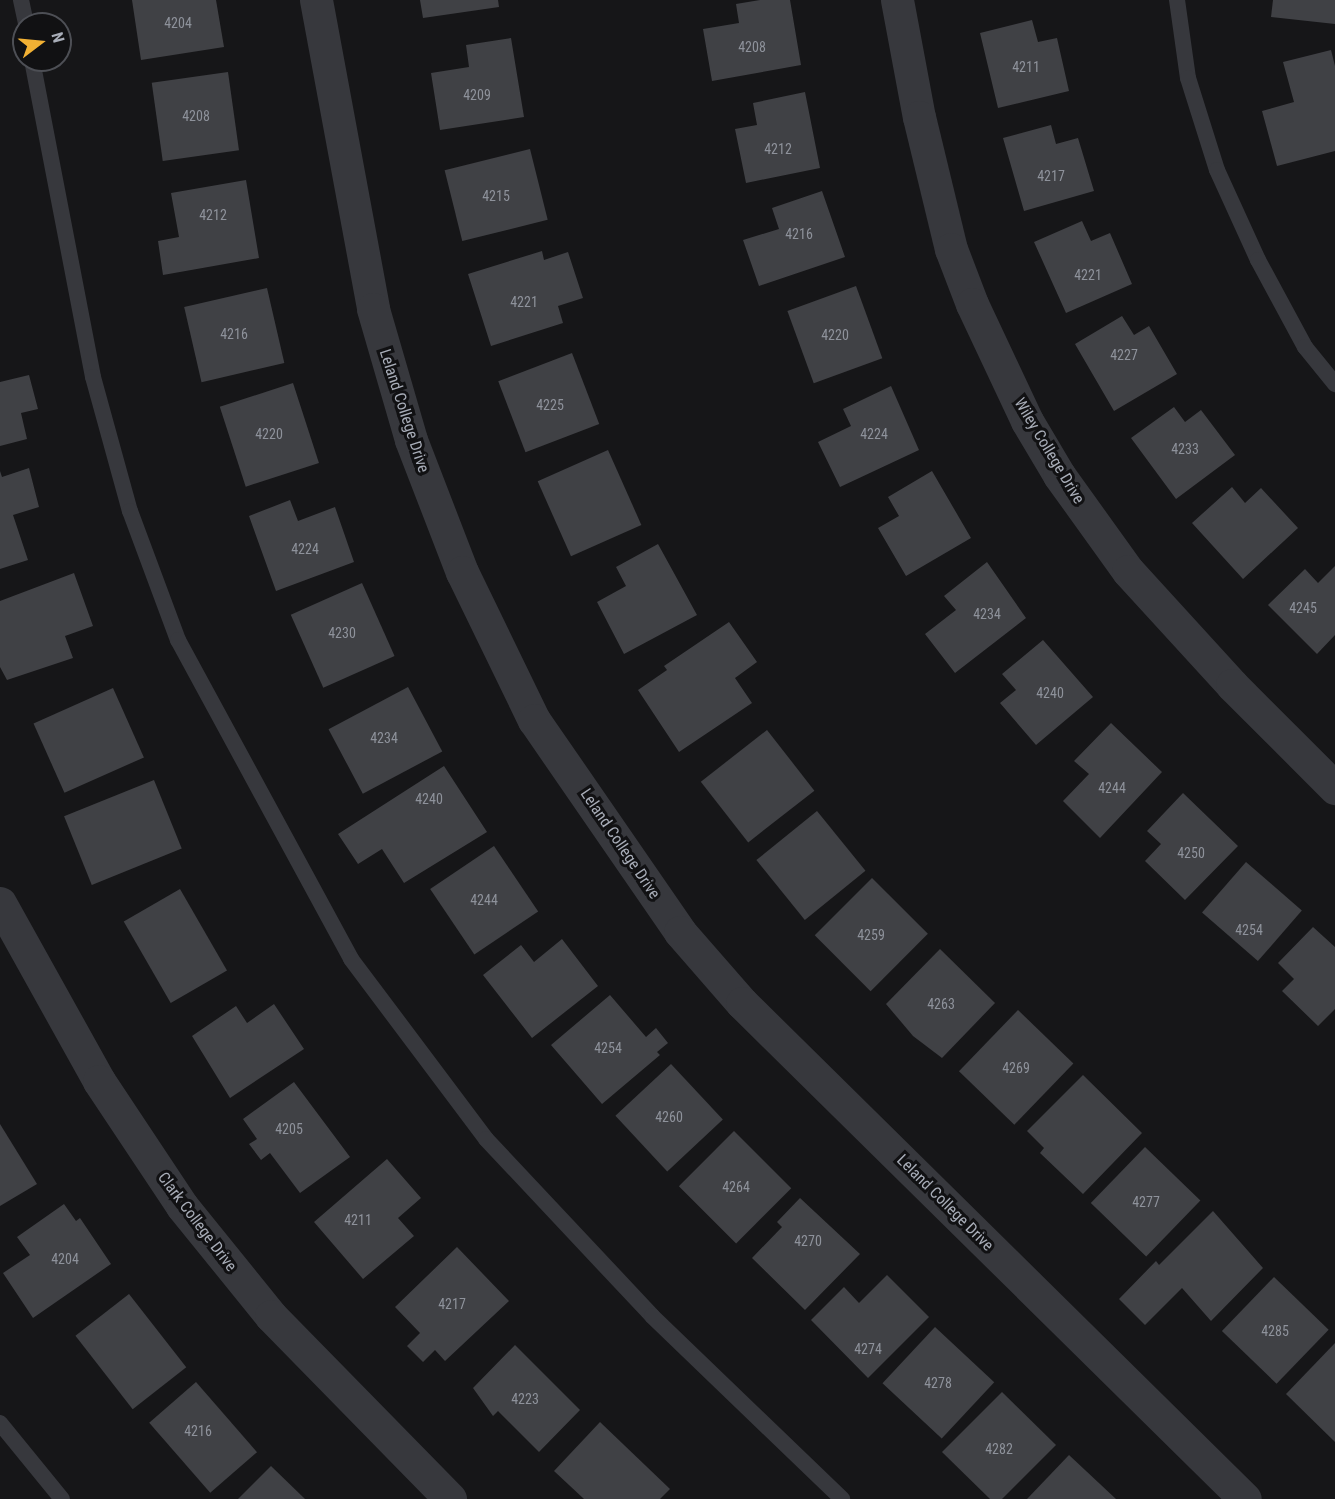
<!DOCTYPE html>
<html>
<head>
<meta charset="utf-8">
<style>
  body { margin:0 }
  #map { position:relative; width:1335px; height:1499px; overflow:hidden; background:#161618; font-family:"Roboto Condensed",sans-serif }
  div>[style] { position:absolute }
  .building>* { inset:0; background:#404145; transform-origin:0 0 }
  .lane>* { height:16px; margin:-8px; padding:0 8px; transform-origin:8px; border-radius:8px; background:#37383d }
  .street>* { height:33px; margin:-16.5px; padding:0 16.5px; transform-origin:16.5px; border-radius:16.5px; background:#37383d }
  span { translate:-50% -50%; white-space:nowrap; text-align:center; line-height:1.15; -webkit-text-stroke:6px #111113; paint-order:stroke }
  .number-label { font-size:14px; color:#8e929b }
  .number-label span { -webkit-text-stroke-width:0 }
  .street-label { font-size:16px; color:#a8adb8 }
  .north { position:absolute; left:12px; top:12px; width:60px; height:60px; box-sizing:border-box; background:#111113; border:2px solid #4d4f55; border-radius:50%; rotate:74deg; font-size:16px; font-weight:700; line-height:24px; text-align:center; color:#a8adb8 }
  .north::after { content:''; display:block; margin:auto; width:21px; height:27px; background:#f2b134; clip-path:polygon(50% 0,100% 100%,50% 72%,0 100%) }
</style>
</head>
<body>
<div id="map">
  <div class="building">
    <div style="clip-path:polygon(132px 0,216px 0,224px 47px,141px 60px)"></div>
    <div style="clip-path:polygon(420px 0,498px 0,499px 7px,423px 18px)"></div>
    <div style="clip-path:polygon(760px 0,790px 0,801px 65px,712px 81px,703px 29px,739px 23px,736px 4px)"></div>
    <div style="clip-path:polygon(1273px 0,1335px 0,1335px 24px,1271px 17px)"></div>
    <div style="clip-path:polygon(1032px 20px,1038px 42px,1057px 38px,1069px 91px,998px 108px,980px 33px)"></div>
    <div style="clip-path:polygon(511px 38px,524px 117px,440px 130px,431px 73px,469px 67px,466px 45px)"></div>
    <div style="clip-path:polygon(1331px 50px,1335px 66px,1335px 151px,1277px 166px,1262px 111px,1294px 102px,1283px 62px)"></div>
    <div style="left:228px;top:72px;width:79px;height:77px;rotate:82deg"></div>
    <div style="clip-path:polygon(805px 92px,820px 168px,746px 183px,735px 129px,757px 125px,753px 103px)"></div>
    <div style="clip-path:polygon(1051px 125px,1056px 144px,1078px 138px,1094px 191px,1024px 211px,1003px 138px)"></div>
    <div style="left:530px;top:149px;width:73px;height:88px;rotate:76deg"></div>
    <div style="clip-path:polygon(246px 180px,259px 258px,163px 275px,158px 241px,179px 237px,171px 193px)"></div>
    <div style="clip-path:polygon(822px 191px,845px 257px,759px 286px,743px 240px,779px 229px,772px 208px)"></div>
    <div style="clip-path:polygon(1082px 221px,1091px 241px,1110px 233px,1132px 284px,1066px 313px,1034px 242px)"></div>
    <div style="clip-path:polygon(542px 251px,544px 260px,568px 252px,583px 298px,558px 306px,563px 323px,491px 346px,468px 274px)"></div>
    <div style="left:856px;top:286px;width:77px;height:73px;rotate:70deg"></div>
    <div style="left:267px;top:288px;width:77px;height:85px;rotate:77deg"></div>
    <div style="clip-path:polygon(1122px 316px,1134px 335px,1149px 326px,1177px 374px,1114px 411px,1075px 344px)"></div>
    <div style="left:572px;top:353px;width:76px;height:79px;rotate:69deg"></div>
    <div style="clip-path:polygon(29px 375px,38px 409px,21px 413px,27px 439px,0 446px,0 382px)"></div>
    <div style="left:293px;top:383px;width:84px;height:77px;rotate:72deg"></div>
    <div style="clip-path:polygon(891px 386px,919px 450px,840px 487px,818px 442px,851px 426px,843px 409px)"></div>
    <div style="clip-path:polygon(1174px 407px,1185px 422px,1201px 410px,1235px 455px,1176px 499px,1131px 438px)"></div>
    <div style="left:608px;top:450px;width:82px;height:77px;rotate:66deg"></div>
    <div style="clip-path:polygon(29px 468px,39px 507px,13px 515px,28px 560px,0 569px,0 471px,2px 477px)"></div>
    <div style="clip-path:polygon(932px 471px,971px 538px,906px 576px,878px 528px,899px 516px,888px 497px)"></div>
    <div style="clip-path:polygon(1232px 487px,1245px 503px,1261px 488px,1298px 528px,1243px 579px,1192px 523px)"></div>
    <div style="clip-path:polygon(290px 500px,298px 521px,335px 507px,354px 562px,276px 591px,249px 516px)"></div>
    <div style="clip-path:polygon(658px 544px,697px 615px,624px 654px,597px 602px,626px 586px,616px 567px)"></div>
    <div style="clip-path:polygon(987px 562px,1026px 618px,955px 673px,925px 634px,956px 610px,944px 596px)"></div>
    <div style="clip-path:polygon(1335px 566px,1335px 635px,1317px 654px,1268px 605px,1305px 569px,1318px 583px)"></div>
    <div style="clip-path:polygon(74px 573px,93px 626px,65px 636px,73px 658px,7px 680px,0 667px,0 601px)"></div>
    <div style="left:362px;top:583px;width:80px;height:78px;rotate:66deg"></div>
    <div style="clip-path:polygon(729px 622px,757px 662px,735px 678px,752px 703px,679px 752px,638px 690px,667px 670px,664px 666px)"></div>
    <div style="clip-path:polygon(1043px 640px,1093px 697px,1036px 745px,1000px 703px,1016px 690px,1002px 674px)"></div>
    <div style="left:408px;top:687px;width:73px;height:90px;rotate:62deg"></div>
    <div style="left:113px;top:688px;width:76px;height:87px;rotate:66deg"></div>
    <div style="clip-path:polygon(1111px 723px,1162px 772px,1100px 838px,1063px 801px,1089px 774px,1074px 761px)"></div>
    <div style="left:767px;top:730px;width:77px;height:84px;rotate:52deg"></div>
    <div style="clip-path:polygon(444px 766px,487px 832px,404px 883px,382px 849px,358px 864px,338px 834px)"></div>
    <div style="left:154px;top:780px;width:74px;height:97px;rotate:68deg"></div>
    <div style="clip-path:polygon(1183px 793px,1238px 846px,1185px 900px,1145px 861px,1161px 844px,1147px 831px)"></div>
    <div style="left:817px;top:811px;width:77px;height:78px;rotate:51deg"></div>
    <div style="left:494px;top:846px;width:79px;height:77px;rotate:56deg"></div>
    <div style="left:1246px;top:862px;width:74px;height:67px;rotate:41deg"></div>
    <div style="left:872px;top:878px;width:79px;height:81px;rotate:45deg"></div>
    <div style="left:180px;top:889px;width:94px;height:65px;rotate:60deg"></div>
    <div style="clip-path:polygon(1313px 927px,1335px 947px,1335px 1009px,1318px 1026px,1282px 991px,1294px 979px,1278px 963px)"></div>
    <div style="clip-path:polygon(562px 939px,598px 986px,532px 1038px,483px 975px,521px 945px,534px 962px)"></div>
    <div style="clip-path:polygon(940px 949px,995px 1003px,942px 1058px,913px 1036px,886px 1004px)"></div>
    <div style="clip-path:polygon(610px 995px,646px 1037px,656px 1028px,668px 1043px,657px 1052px,660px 1055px,602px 1104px,551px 1045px)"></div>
    <div style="clip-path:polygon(274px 1004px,304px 1049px,230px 1098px,192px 1036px,236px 1006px,247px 1023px)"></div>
    <div style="left:1018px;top:1010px;width:77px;height:85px;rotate:44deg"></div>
    <div style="left:671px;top:1064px;width:76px;height:76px;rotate:47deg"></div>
    <div style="clip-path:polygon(1083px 1075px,1142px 1133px,1083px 1194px,1040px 1153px,1044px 1148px,1027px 1131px)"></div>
    <div style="clip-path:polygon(294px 1082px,350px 1157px,300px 1193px,270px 1153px,261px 1160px,249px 1144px,257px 1139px,243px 1119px)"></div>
    <div style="clip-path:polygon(0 1124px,37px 1184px,0 1206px)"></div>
    <div style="left:734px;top:1131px;width:81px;height:78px;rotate:45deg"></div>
    <div style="left:1145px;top:1147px;width:77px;height:78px;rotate:44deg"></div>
    <div style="clip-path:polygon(387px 1159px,421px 1198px,398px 1218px,414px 1236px,363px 1279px,314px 1222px)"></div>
    <div style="clip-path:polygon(800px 1198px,860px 1254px,805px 1310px,752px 1258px,782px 1227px,777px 1222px)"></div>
    <div style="clip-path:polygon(64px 1204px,76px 1221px,80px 1218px,111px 1264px,33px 1318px,3px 1273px,30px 1255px,17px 1237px)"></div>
    <div style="clip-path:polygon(1213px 1211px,1263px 1268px,1211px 1321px,1182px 1288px,1145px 1325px,1119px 1299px,1156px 1261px,1159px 1265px)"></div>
    <div style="clip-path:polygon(457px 1247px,509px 1301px,445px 1361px,435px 1350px,423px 1362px,407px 1346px,420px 1333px,395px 1307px)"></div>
    <div style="clip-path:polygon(887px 1275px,929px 1317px,868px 1378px,811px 1320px,844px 1287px,859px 1303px)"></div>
    <div style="left:1274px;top:1277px;width:76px;height:75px;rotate:44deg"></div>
    <div style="left:129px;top:1294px;width:93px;height:68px;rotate:52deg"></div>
    <div style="left:935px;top:1327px;width:81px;height:77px;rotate:43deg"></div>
    <div style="clip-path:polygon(1335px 1343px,1335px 1442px,1286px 1394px)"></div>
    <div style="clip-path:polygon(515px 1345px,580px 1410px,539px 1452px,498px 1411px,493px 1416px,473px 1388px)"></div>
    <div style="left:196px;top:1382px;width:93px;height:62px;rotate:49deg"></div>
    <div style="clip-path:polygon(1002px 1392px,1056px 1445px,1002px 1499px,990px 1499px,942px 1452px)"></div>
    <div style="clip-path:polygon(600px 1422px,670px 1489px,660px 1499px,584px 1499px,554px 1471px)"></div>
    <div style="clip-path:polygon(1069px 1455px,1116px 1499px,1027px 1499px)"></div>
    <div style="clip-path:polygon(271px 1466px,305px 1499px,238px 1499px)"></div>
  </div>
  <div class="lane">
    <div style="left:21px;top:0;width:25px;rotate:78deg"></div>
    <div style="left:1177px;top:0;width:79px;rotate:82deg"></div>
    <div style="left:1188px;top:78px;width:96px;rotate:72.5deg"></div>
    <div style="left:1217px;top:170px;width:99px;rotate:65.5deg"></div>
    <div style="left:1258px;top:260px;width:99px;rotate:61.6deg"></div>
    <div style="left:1305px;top:347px;width:48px;rotate:51deg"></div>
    <div style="left:32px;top:60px;width:323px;rotate:79.1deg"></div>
    <div style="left:93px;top:377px;width:139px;rotate:74.6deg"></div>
    <div style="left:130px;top:511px;width:138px;rotate:69.6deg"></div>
    <div style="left:178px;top:640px;width:363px;rotate:61.5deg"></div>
    <div style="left:351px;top:959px;width:225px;rotate:53.1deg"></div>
    <div style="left:486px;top:1139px;width:243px;rotate:46.8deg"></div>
    <div style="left:652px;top:1316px;width:264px;rotate:43.9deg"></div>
    <div style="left:0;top:1423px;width:98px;rotate:50.8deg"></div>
  </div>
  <div class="street">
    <div style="left:316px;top:0;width:314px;rotate:79.5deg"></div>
    <div style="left:373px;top:309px;width:136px;rotate:73.8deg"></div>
    <div style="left:411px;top:440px;width:142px;rotate:68.9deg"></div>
    <div style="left:462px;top:572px;width:165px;rotate:64.1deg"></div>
    <div style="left:534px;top:720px;width:257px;rotate:55.4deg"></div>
    <div style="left:680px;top:932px;width:94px;rotate:48.9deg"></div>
    <div style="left:742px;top:1003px;width:706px;rotate:44.6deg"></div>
    <div style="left:897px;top:0;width:119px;rotate:79.4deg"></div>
    <div style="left:919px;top:117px;width:136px;rotate:76.4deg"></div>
    <div style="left:951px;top:249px;width:59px;rotate:69.1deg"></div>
    <div style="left:972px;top:304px;width:129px;rotate:64.8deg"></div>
    <div style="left:1027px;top:421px;width:63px;rotate:59.3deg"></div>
    <div style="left:1059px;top:475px;width:118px;rotate:54.3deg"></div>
    <div style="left:1128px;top:571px;width:154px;rotate:47.6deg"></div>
    <div style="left:1232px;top:685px;width:146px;rotate:45deg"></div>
    <div style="left:0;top:903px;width:204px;rotate:60.9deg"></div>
    <div style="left:99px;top:1081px;width:150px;rotate:56.4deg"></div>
    <div style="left:182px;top:1206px;width:141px;rotate:51deg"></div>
    <div style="left:271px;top:1316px;width:256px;rotate:45.6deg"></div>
  </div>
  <div class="number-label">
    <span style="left:178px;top:23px">4204</span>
    <span style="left:752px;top:47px">4208</span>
    <span style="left:1026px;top:67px">4211</span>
    <span style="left:477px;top:95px">4209</span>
    <span style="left:196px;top:116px">4208</span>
    <span style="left:778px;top:149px">4212</span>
    <span style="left:1051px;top:176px">4217</span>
    <span style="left:496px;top:196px">4215</span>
    <span style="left:213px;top:215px">4212</span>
    <span style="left:799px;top:234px">4216</span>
    <span style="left:1088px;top:275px">4221</span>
    <span style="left:524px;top:302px">4221</span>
    <span style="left:234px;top:334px">4216</span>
    <span style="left:835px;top:335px">4220</span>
    <span style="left:1124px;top:355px">4227</span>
    <span style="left:550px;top:405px">4225</span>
    <span style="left:269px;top:434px">4220</span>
    <span style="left:874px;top:434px">4224</span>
    <span style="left:1185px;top:449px">4233</span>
    <span style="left:305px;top:549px">4224</span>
    <span style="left:1303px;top:608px">4245</span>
    <span style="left:987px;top:614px">4234</span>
    <span style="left:342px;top:633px">4230</span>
    <span style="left:1050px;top:693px">4240</span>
    <span style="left:384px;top:738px">4234</span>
    <span style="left:1112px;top:788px">4244</span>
    <span style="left:429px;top:799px">4240</span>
    <span style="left:1191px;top:853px">4250</span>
    <span style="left:484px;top:900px">4244</span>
    <span style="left:1249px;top:930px">4254</span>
    <span style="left:871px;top:935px">4259</span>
    <span style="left:941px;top:1004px">4263</span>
    <span style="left:608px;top:1048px">4254</span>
    <span style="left:1016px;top:1068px">4269</span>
    <span style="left:669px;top:1117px">4260</span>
    <span style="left:289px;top:1129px">4205</span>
    <span style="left:736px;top:1187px">4264</span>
    <span style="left:1146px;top:1202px">4277</span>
    <span style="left:358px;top:1220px">4211</span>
    <span style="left:808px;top:1241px">4270</span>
    <span style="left:65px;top:1259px">4204</span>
    <span style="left:452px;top:1304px">4217</span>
    <span style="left:1275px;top:1331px">4285</span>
    <span style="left:868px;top:1349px">4274</span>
    <span style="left:938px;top:1383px">4278</span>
    <span style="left:525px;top:1399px">4223</span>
    <span style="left:198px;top:1431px">4216</span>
    <span style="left:999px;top:1449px">4282</span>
  </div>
  <div class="street-label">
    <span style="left:404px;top:411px;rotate:72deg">Leland College Drive</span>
    <span style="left:1049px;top:451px;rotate:59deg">Wiley College Drive</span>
    <span style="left:620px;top:844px;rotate:56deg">Leland College Drive</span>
    <span style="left:945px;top:1203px;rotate:45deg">Leland College Drive</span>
    <span style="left:197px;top:1222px;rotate:53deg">Clark College Drive</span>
  </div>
  <div class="north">N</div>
</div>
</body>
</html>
